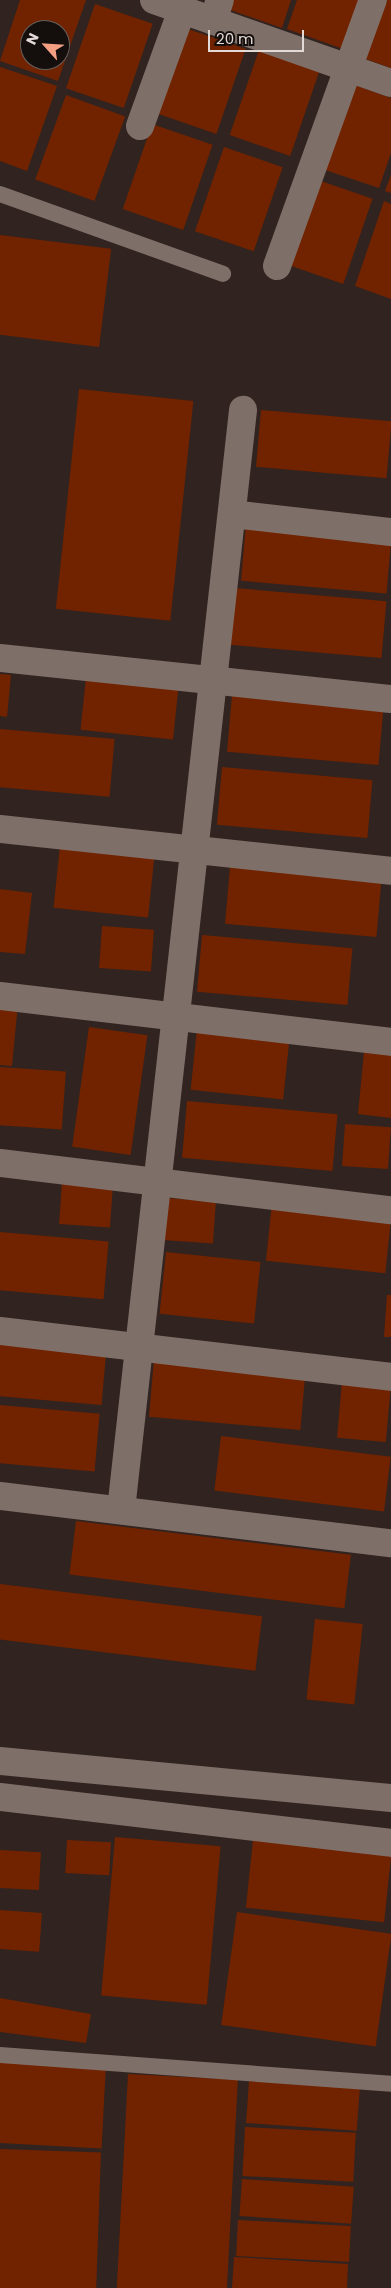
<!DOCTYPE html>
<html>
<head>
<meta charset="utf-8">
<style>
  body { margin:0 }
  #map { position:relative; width:391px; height:2288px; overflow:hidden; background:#31231f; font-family:Poppins,sans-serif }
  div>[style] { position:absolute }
  .building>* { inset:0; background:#712300; transform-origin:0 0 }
  .service>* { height:16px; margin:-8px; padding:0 8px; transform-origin:8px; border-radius:8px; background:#7f6f69 }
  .minor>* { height:28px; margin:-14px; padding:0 14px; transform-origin:14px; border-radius:14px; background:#7f6f69 }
  .tertiary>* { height:28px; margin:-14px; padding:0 14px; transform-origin:14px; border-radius:14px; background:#7f6f69 }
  span { translate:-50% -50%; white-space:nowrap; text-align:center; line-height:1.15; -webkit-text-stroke:4.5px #140e0c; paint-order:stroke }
  .north { position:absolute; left:20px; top:20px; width:50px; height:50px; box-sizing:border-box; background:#140e0c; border:1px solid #675f5d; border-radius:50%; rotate:296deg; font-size:14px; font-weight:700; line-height:20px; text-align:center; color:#e3d9d6 }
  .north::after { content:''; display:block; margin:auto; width:18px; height:22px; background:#f39f82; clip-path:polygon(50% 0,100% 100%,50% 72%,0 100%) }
  .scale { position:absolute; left:208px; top:30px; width:96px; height:22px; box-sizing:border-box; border:2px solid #e3d9d6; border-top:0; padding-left:6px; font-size:15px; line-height:18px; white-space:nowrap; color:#e3d9d6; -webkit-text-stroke:4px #140e0c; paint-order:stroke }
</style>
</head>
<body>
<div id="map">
  <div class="building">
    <div style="clip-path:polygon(evenodd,20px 0,86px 0,58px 81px,0 61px,20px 0,30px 30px,60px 30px,60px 60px,30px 60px,30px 30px)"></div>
    <div style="clip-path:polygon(225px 0,291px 0,282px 28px,222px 7px)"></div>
    <div style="clip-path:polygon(297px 0,363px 0,346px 50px,287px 29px)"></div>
    <div style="clip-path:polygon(380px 0,391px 0,391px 68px,360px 57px)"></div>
    <div style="left:95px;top:4px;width:61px;height:89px;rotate:19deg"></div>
    <div style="left:188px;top:29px;width:61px;height:90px;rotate:19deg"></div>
    <div style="left:259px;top:50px;width:64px;height:90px;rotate:19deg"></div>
    <div style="clip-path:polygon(0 67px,57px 86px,27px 171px,0 161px)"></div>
    <div style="clip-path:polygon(349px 83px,391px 98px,391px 153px,379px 188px,319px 168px)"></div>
    <div style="left:66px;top:95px;width:63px;height:90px;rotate:20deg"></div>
    <div style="left:152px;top:124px;width:64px;height:90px;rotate:19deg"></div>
    <div style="left:224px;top:147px;width:62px;height:89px;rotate:19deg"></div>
    <div style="clip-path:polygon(391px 175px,391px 193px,385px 191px)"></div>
    <div style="left:312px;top:178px;width:64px;height:90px;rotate:19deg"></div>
    <div style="clip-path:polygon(384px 201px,391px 204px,391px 299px,355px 286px)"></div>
    <div style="left:0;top:235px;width:112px;height:99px;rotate:7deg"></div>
    <div style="left:79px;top:389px;width:115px;height:221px;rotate:6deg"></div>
    <div style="left:261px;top:410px;width:131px;height:57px;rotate:5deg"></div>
    <div style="left:246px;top:524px;width:146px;height:57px;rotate:5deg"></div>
    <div style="left:235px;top:588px;width:152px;height:57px;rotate:5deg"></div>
    <div style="left:87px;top:668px;width:93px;height:62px;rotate:6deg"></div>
    <div style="clip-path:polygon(0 674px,11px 675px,7px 717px,0 716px)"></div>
    <div style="left:232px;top:695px;width:152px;height:57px;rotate:5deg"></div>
    <div style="left:0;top:729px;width:115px;height:58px;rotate:5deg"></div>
    <div style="left:222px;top:767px;width:151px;height:58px;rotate:5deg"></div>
    <div style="left:60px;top:846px;width:95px;height:62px;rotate:6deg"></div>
    <div style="left:230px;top:867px;width:152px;height:57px;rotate:5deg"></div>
    <div style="clip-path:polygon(0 889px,32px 893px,25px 954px,0 952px)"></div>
    <div style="left:102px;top:926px;width:52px;height:42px;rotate:4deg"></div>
    <div style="left:202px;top:935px;width:151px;height:57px;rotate:5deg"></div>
    <div style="clip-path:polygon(0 1002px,18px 1003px,12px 1066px,0 1065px)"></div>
    <div style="left:89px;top:1027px;width:59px;height:121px;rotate:8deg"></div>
    <div style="left:197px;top:1029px;width:93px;height:61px;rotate:6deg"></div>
    <div style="clip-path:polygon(364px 1052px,391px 1055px,391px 1118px,358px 1114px)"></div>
    <div style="left:0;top:1067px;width:66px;height:58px;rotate:4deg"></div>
    <div style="left:187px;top:1101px;width:151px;height:57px;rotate:5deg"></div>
    <div style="left:345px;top:1124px;width:46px;height:42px;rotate:4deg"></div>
    <div style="left:62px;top:1182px;width:51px;height:42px;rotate:4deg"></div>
    <div style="left:165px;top:1198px;width:51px;height:42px;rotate:4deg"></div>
    <div style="left:272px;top:1203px;width:120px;height:58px;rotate:6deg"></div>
    <div style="left:0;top:1232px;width:109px;height:58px;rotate:5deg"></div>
    <div style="left:166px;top:1252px;width:95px;height:62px;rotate:6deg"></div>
    <div style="clip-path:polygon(387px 1295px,391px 1295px,391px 1337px,384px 1337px)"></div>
    <div style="left:0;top:1338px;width:107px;height:58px;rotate:5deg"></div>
    <div style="left:154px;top:1359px;width:152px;height:58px;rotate:5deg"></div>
    <div style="left:342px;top:1381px;width:49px;height:57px;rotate:5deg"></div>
    <div style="left:0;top:1405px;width:100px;height:58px;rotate:5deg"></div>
    <div style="left:221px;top:1436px;width:171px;height:55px;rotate:7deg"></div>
    <div style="left:76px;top:1521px;width:277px;height:54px;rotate:7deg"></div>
    <div style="left:0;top:1584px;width:264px;height:55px;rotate:7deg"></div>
    <div style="left:315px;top:1619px;width:48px;height:81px;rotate:6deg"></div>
    <div style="left:115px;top:1837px;width:106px;height:159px;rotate:5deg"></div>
    <div style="left:67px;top:1840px;width:44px;height:33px;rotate:3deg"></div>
    <div style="left:253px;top:1840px;width:139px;height:68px;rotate:6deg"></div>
    <div style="left:0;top:1850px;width:41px;height:38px;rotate:3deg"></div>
    <div style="left:0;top:1910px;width:42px;height:39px;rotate:4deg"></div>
    <div style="left:237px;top:1912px;width:156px;height:114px;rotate:8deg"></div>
    <div style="clip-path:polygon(0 1998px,91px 2014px,86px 2043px,0 2032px)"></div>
    <div style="left:0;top:2061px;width:106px;height:82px;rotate:3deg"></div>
    <div style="left:128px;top:2074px;width:110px;height:214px;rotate:3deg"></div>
    <div style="left:249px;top:2081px;width:111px;height:42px;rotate:4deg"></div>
    <div style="left:245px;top:2127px;width:111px;height:49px;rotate:3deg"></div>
    <div style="left:0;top:2149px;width:101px;height:139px;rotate:2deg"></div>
    <div style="left:242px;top:2179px;width:112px;height:37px;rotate:4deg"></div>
    <div style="left:238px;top:2220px;width:113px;height:36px;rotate:3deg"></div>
    <div style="clip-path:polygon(234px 2257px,348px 2264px,347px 2288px,232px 2288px)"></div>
  </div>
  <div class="service">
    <div style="left:0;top:194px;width:237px;rotate:19.7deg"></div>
    <div style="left:0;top:2055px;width:392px;rotate:4.2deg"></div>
  </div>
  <div class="minor">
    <div style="left:213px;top:21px;width:22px;rotate:-72deg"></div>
    <div style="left:140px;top:126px;width:123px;rotate:-70.1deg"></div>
    <div style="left:277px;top:266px;width:283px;rotate:-70.2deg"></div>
    <div style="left:232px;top:514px;width:160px;rotate:6.5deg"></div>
    <div style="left:0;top:658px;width:393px;rotate:6deg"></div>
    <div style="left:0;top:829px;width:393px;rotate:6.1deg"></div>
    <div style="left:0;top:996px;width:394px;rotate:6.7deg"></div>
    <div style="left:0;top:1163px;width:394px;rotate:6.9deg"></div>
    <div style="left:0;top:1331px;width:394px;rotate:6.7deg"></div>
    <div style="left:0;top:1496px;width:394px;rotate:6.9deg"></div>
    <div style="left:121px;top:1510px;width:1107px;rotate:-83.67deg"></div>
  </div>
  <div class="tertiary">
    <div style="left:154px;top:0;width:251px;rotate:19.3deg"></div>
    <div style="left:0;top:1761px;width:393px;rotate:5.4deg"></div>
    <div style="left:0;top:1797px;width:394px;rotate:6.7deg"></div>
  </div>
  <div class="north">N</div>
  <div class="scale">20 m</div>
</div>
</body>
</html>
